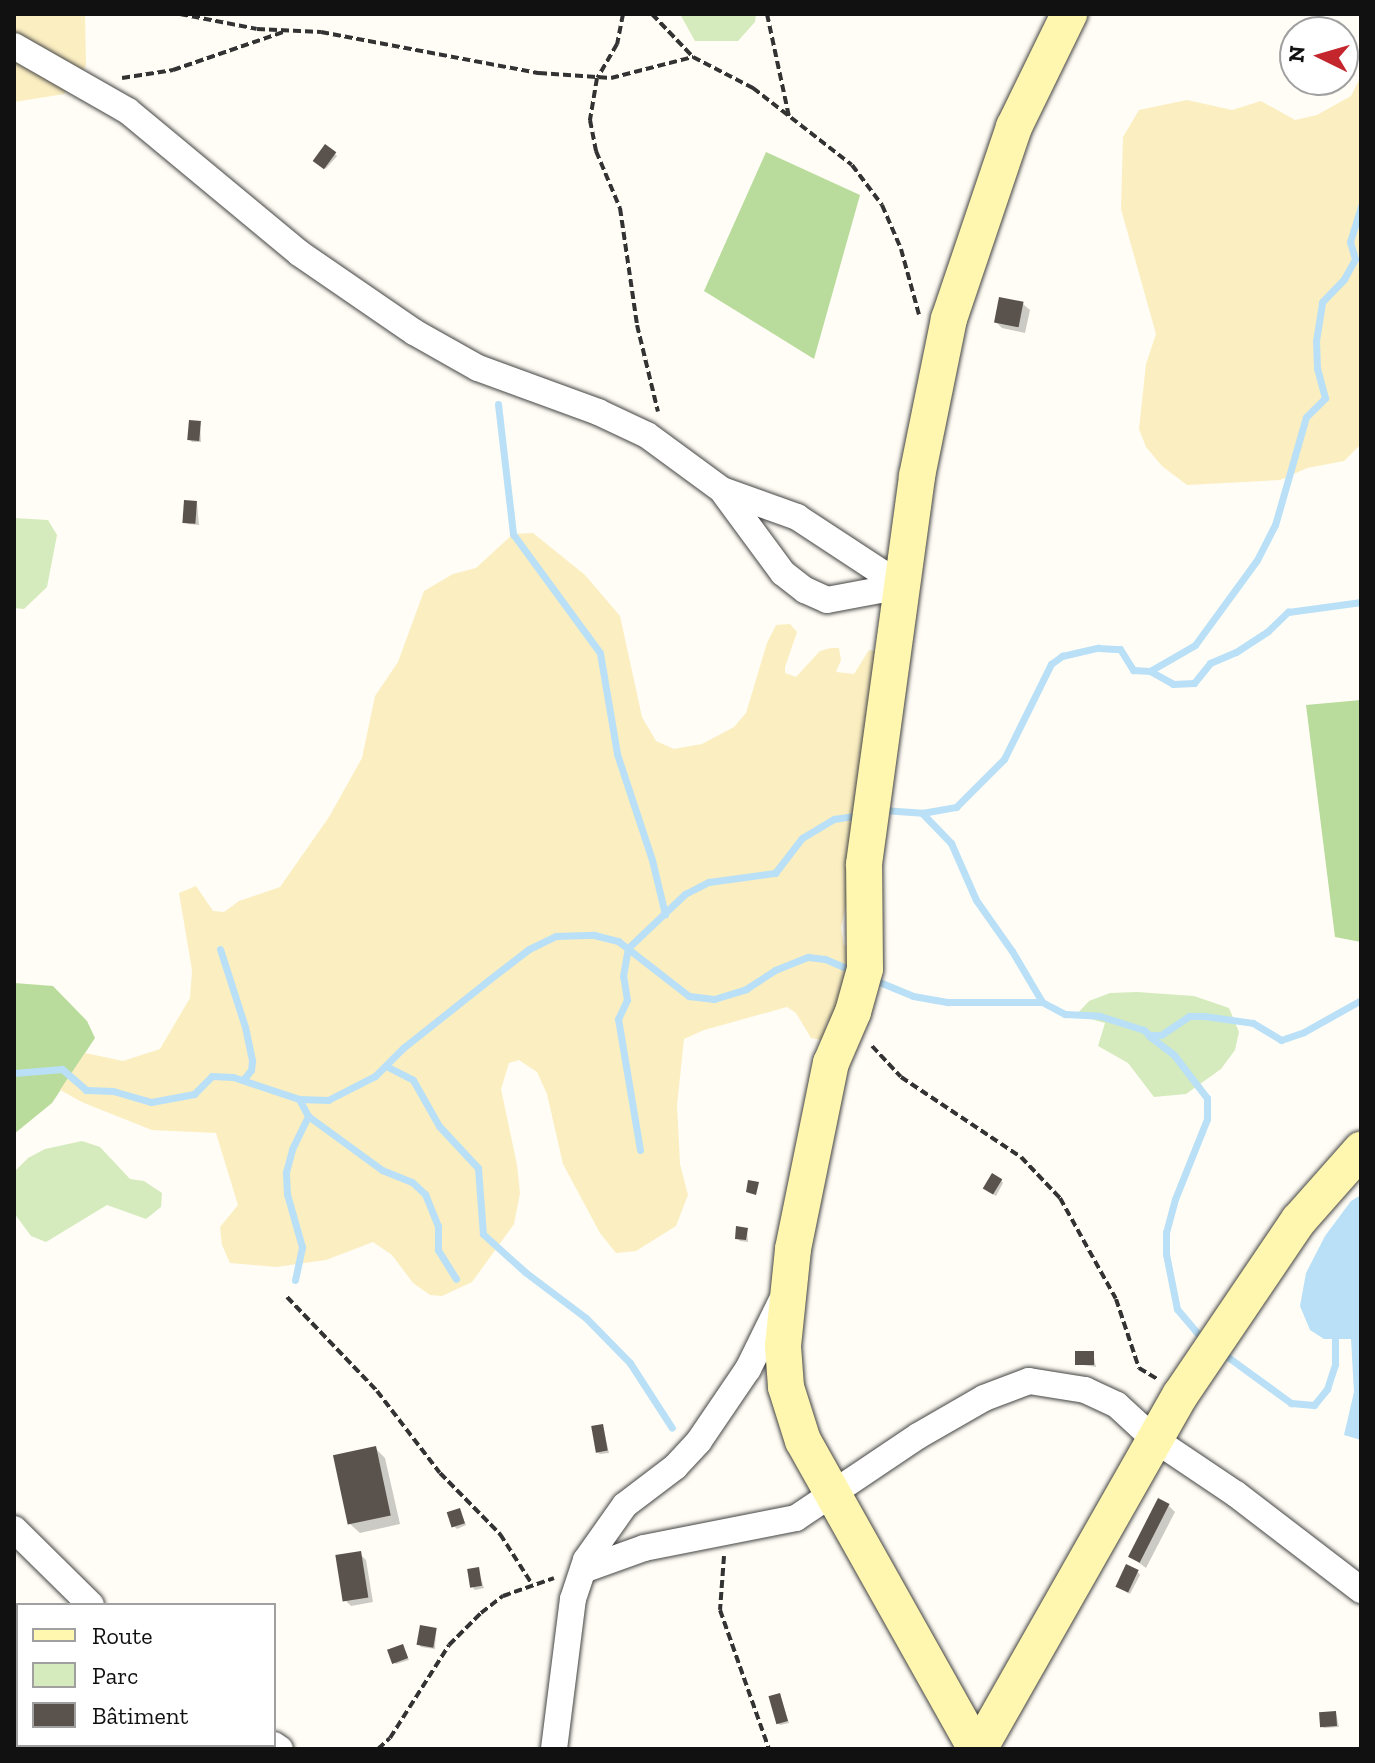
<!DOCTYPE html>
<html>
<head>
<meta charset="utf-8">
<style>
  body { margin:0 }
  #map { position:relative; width:1375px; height:1763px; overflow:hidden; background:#fffdf5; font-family:"Zilla Slab",serif }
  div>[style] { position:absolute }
  .green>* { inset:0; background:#d5ebbd }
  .forest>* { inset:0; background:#b9dc9c }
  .sand>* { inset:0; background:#fbeec1 }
  .water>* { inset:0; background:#b9e0f7 }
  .shadow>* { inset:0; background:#0003; transform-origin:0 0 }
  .stream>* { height:7px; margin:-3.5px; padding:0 3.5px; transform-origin:3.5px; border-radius:3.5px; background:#b9e0f7 }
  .building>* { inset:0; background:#5a524d; transform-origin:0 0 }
  .path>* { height:4px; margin-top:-2px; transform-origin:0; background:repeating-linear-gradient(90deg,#333 0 8px,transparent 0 12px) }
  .roads { filter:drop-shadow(0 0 2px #444) drop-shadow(0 0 2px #444) }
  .street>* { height:26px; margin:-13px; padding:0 13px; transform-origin:13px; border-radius:13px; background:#fff }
  .secondary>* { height:36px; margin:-18px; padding:0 18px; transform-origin:18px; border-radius:18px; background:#fff6b0 }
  span { translate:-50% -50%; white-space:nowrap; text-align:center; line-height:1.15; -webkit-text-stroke:8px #fff; paint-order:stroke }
  .frame { position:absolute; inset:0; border:16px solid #111; pointer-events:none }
  .legend { position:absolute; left:16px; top:1603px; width:260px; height:144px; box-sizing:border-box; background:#fff; border:2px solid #a0a0a0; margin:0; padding:10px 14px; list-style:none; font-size:24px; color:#111 }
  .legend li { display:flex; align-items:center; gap:16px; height:40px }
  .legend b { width:40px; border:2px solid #a0a0a0 }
  .north { position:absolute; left:1279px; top:16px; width:80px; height:80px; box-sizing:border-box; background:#fff; border:2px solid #a0a0a0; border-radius:50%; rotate:275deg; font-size:22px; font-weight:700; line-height:32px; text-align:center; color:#111 }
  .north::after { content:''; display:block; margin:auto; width:28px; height:36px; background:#c4262e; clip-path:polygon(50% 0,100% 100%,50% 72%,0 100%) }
</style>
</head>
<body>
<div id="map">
  <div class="green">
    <div style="clip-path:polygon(680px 14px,756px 14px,755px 22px,738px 41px,695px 41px)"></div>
    <div style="clip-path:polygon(14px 518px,48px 520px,57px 535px,47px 587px,24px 609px,14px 608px)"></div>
    <div style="clip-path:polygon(1137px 992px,1194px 996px,1229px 1008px,1239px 1032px,1235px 1050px,1221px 1069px,1186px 1094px,1154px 1097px,1128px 1063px,1098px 1046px,1105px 1023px,1076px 1015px,1089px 1001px,1110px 993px)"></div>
    <div style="clip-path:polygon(82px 1141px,100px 1147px,130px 1179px,144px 1181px,162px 1193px,161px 1207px,146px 1219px,107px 1205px,46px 1242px,31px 1236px,14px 1213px,14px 1172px,28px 1158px,45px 1149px)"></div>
  </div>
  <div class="forest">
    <div style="clip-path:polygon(766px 152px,860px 195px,814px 359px,704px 291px)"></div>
    <div style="clip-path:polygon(1361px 700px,1361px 942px,1335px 937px,1306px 705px)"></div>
    <div style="clip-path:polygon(14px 983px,53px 986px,87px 1021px,95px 1038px,52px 1103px,14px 1134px)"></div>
  </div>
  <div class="sand">
    <div style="clip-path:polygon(14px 14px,85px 14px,86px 66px,64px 94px,14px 102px)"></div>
    <div style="clip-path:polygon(1361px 76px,1361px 444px,1344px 461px,1307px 468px,1280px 480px,1187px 485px,1162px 466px,1146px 447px,1139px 429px,1146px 364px,1156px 334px,1121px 209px,1123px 137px,1139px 110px,1187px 100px,1232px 110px,1261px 101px,1295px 120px,1317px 115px,1351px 96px)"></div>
    <div style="clip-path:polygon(533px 533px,585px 575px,620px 616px,642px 717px,656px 741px,674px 749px,702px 744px,734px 727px,746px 713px,767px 643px,776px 625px,790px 624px,797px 632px,785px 667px,785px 673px,796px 677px,820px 651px,831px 648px,839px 648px,841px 660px,836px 672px,854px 674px,869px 650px,885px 653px,854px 869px,841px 928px,844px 945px,859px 949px,845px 1013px,827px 1022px,822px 1040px,811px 1038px,796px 1013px,787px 1007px,704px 1030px,684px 1039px,677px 1105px,680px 1164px,688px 1195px,676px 1226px,636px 1251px,616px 1253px,600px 1233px,563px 1164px,547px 1094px,537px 1072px,519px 1060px,509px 1063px,501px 1089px,517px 1165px,520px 1193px,514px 1224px,472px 1282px,442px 1296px,430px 1295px,413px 1283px,392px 1255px,373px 1242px,326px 1260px,276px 1267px,230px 1263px,222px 1245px,220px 1227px,238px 1205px,216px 1133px,152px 1130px,84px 1103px,60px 1090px,85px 1053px,123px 1061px,160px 1049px,190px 998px,192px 970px,179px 893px,196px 886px,213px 911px,224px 912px,239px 901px,280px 887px,329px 817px,362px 758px,375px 696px,398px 662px,424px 591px,453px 574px,476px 568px,513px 534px)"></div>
  </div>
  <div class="water">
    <div style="clip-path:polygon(1361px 1195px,1361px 1440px,1344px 1435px,1354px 1392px,1351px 1339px,1324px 1339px,1310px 1330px,1300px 1306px,1306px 1273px,1325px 1236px,1351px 1201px)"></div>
  </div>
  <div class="shadow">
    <div style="left:326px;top:146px;width:15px;height:17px;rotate:42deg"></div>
    <div style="clip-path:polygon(1023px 304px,1030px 310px,1025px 333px,1002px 328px,996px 322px)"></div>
    <div style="clip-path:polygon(200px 423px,201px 442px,192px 442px,189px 439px)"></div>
    <div style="clip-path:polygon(197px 503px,199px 525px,188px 524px,186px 522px)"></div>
    <div style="clip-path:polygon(1001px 1180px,1003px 1183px,996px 1196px,988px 1191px)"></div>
    <div style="clip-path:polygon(747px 1230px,748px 1242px,740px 1241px,737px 1238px)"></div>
    <div style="clip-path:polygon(1093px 1353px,1096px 1367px,1077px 1364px)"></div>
    <div style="clip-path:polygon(603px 1426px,609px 1453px,600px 1454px,597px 1452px)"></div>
    <div style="clip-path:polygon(375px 1448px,385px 1458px,400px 1524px,360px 1533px,350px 1524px)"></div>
    <div style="clip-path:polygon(1169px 1506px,1175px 1512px,1146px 1568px,1130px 1556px)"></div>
    <div style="clip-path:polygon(460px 1511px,466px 1525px,457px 1529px,454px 1526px)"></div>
    <div style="clip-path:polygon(360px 1554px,366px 1560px,373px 1602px,351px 1606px,345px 1600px)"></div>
    <div style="clip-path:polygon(478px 1570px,484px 1588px,475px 1590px,473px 1588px)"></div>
    <div style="clip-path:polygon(1138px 1572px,1140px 1575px,1130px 1594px,1119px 1588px)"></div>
    <div style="left:14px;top:1607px;width:4px;height:25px;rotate:27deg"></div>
    <div style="clip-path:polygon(436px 1630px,435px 1649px,421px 1647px,419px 1644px)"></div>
    <div style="clip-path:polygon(403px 1646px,409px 1660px,396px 1664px,394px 1662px)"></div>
    <div style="clip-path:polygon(780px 1695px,789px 1723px,780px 1725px,778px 1723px)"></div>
    <div style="clip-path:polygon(1336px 1713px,1339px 1727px,1324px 1728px,1321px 1726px)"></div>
  </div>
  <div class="stream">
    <div style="left:498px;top:404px;width:131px;rotate:83.4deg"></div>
    <div style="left:513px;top:534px;width:147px;rotate:53.8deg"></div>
    <div style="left:600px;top:653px;width:102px;rotate:80.4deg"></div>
    <div style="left:617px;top:754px;width:112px;rotate:71.7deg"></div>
    <div style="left:652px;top:860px;width:56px;rotate:76.5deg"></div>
    <div style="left:1150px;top:671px;width:52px;rotate:-30deg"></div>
    <div style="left:1195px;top:645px;width:105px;rotate:-53.9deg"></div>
    <div style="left:1257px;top:560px;width:39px;rotate:-63deg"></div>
    <div style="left:1275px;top:525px;width:112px;rotate:-74deg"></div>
    <div style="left:1306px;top:417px;width:27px;rotate:-45deg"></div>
    <div style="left:1325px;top:398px;width:30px;rotate:-105deg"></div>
    <div style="left:1317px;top:369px;width:28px;rotate:-92deg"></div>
    <div style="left:1316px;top:341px;width:39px;rotate:-81deg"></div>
    <div style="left:1322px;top:302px;width:32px;rotate:-46deg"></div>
    <div style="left:1344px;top:279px;width:23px;rotate:-61deg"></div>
    <div style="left:1355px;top:259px;width:18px;rotate:-106deg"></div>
    <div style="left:1350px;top:242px;width:39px;rotate:-73deg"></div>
    <div style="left:883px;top:810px;width:39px;rotate:4deg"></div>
    <div style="left:922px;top:813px;width:42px;rotate:46deg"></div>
    <div style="left:951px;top:843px;width:62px;rotate:66.3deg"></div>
    <div style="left:976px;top:900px;width:62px;rotate:54.8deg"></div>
    <div style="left:1012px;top:951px;width:59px;rotate:59.5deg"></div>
    <div style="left:1042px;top:1002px;width:26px;rotate:28deg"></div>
    <div style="left:1065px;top:1014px;width:35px;rotate:3deg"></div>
    <div style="left:1100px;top:1016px;width:46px;rotate:17.7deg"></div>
    <div style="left:1144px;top:1030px;width:7px;rotate:45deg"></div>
    <div style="left:1149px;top:1035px;width:12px"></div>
    <div style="left:1161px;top:1035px;width:34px;rotate:-34deg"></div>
    <div style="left:1189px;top:1016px;width:15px"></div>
    <div style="left:1204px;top:1016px;width:49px;rotate:8.1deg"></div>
    <div style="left:1253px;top:1023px;width:33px;rotate:31deg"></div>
    <div style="left:1281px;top:1040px;width:24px;rotate:-19deg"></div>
    <div style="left:1304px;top:1032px;width:65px;rotate:-29.3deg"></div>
    <div style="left:922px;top:813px;width:35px;rotate:-10deg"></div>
    <div style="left:956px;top:807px;width:68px;rotate:-45deg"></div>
    <div style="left:1004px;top:759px;width:106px;rotate:-63.7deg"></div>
    <div style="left:1051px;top:664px;width:14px;rotate:-36deg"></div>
    <div style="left:1062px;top:656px;width:37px;rotate:-13deg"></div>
    <div style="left:1098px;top:648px;width:22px;rotate:3deg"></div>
    <div style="left:1120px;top:649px;width:25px;rotate:58deg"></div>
    <div style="left:1133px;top:670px;width:17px;rotate:3deg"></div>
    <div style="left:1150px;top:671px;width:26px;rotate:29deg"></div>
    <div style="left:1173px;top:684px;width:21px;rotate:-3deg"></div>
    <div style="left:1194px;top:683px;width:26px;rotate:-51deg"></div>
    <div style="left:1210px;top:663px;width:28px;rotate:-23deg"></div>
    <div style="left:1236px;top:652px;width:38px;rotate:-33deg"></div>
    <div style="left:1268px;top:631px;width:28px;rotate:-44deg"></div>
    <div style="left:1288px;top:612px;width:74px;rotate:-7.8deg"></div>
    <div style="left:220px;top:949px;width:82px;rotate:72.2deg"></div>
    <div style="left:245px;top:1027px;width:35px;rotate:78deg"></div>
    <div style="left:252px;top:1061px;width:9px;rotate:96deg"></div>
    <div style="left:251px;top:1070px;width:13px;rotate:129deg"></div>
    <div style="left:872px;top:979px;width:44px;rotate:22.5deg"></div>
    <div style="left:913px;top:996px;width:36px;rotate:10deg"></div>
    <div style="left:948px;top:1002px;width:94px"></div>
    <div style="left:1149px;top:1036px;width:31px;rotate:37deg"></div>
    <div style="left:1174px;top:1055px;width:54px;rotate:52.5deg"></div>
    <div style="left:1207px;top:1098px;width:21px;rotate:90deg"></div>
    <div style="left:1207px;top:1119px;width:86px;rotate:111.8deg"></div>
    <div style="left:1175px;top:1199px;width:34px;rotate:105deg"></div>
    <div style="left:1166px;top:1232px;width:22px;rotate:90deg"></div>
    <div style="left:1166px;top:1254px;width:56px;rotate:78.7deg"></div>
    <div style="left:1177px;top:1309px;width:42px;rotate:49.8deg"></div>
    <div style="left:386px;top:1066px;width:30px;rotate:27deg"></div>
    <div style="left:413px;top:1080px;width:53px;rotate:60.5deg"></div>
    <div style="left:439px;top:1126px;width:57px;rotate:47.1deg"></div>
    <div style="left:478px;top:1168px;width:66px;rotate:85.7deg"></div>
    <div style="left:483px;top:1234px;width:57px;rotate:42.1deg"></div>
    <div style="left:525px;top:1272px;width:76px;rotate:37deg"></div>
    <div style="left:586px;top:1318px;width:63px;rotate:45.6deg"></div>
    <div style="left:630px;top:1363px;width:77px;rotate:57.1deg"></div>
    <div style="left:14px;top:1073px;width:48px;rotate:-4.8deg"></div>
    <div style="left:62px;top:1069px;width:32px;rotate:41deg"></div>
    <div style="left:86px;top:1090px;width:27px;rotate:2deg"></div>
    <div style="left:113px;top:1091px;width:40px;rotate:16deg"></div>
    <div style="left:151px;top:1102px;width:44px;rotate:-10.5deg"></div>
    <div style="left:194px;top:1094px;width:25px;rotate:-45deg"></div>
    <div style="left:212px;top:1076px;width:21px;rotate:3deg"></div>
    <div style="left:233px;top:1077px;width:70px;rotate:18.4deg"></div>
    <div style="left:299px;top:1099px;width:29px;rotate:2deg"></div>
    <div style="left:328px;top:1100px;width:53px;rotate:-27.1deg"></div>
    <div style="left:375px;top:1076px;width:40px;rotate:-45deg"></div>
    <div style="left:403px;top:1048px;width:111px;rotate:-38.4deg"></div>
    <div style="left:490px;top:979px;width:49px;rotate:-37.6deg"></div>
    <div style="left:529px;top:949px;width:30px;rotate:-26deg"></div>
    <div style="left:556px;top:936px;width:38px;rotate:-2deg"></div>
    <div style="left:594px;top:935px;width:25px;rotate:14deg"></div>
    <div style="left:618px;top:941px;width:90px;rotate:37.8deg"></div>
    <div style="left:689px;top:996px;width:25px;rotate:7deg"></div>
    <div style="left:714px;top:999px;width:34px;rotate:-17deg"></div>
    <div style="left:746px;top:989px;width:35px;rotate:-33deg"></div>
    <div style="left:775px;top:970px;width:35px;rotate:-22deg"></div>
    <div style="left:808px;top:957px;width:17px;rotate:7deg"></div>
    <div style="left:825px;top:959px;width:30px;rotate:23deg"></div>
    <div style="left:299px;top:1099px;width:19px;rotate:62deg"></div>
    <div style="left:308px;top:1116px;width:92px;rotate:36.1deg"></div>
    <div style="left:382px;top:1170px;width:32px;rotate:22deg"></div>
    <div style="left:412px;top:1182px;width:18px;rotate:43deg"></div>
    <div style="left:425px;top:1194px;width:35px;rotate:68deg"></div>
    <div style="left:438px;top:1226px;width:24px;rotate:90deg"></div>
    <div style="left:438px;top:1250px;width:34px;rotate:58deg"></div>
    <div style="left:640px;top:1150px;width:133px;rotate:-99.5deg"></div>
    <div style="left:618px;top:1019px;width:21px;rotate:-65deg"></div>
    <div style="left:627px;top:1000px;width:24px;rotate:-99deg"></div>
    <div style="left:623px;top:976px;width:28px;rotate:-80deg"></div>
    <div style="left:628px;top:948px;width:79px;rotate:-43.5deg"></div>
    <div style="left:685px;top:894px;width:27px;rotate:-27deg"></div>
    <div style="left:709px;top:882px;width:67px;rotate:-7.8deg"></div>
    <div style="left:775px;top:873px;width:44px;rotate:-52.4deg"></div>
    <div style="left:802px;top:838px;width:37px;rotate:-31deg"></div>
    <div style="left:834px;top:819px;width:25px;rotate:-9deg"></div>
    <div style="left:295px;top:1280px;width:34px;rotate:-78deg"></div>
    <div style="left:302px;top:1247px;width:55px;rotate:-105.8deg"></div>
    <div style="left:287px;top:1194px;width:22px;rotate:-93deg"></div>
    <div style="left:286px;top:1172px;width:24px;rotate:-75deg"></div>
    <div style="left:292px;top:1149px;width:37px;rotate:-64deg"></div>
    <div style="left:1221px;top:1352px;width:87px;rotate:36.1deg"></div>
    <div style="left:1291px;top:1403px;width:23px;rotate:5deg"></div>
    <div style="left:1314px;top:1405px;width:21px;rotate:-51deg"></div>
    <div style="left:1327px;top:1389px;width:26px;rotate:-72deg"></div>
    <div style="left:1335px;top:1364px;width:25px;rotate:-90deg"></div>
  </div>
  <div class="building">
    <div style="left:325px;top:144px;width:14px;height:21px;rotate:36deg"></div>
    <div style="left:999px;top:297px;width:25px;height:26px;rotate:11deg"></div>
    <div style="left:189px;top:420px;width:12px;height:20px;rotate:5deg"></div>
    <div style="left:184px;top:500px;width:13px;height:23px;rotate:4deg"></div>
    <div style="left:992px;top:1173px;width:12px;height:18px;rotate:31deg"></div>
    <div style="clip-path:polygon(748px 1180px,759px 1182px,756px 1195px,746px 1192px)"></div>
    <div style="clip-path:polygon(736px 1226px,748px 1228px,746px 1240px,735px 1239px)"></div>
    <div style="left:1075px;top:1351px;width:19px;height:14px"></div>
    <div style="left:603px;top:1424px;width:27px;height:12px;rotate:80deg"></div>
    <div style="left:376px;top:1446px;width:71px;height:44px;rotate:78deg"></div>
    <div style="left:1158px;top:1498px;width:13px;height:66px;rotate:27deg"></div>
    <div style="left:460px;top:1508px;width:16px;height:14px;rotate:72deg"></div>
    <div style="left:361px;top:1551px;width:47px;height:26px;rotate:81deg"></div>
    <div style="left:1126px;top:1564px;width:14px;height:25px;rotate:25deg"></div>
    <div style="left:479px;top:1567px;width:19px;height:12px;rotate:81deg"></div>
    <div style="clip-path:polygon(14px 1605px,18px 1607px,14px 1637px)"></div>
    <div style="left:420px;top:1625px;width:17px;height:20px;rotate:10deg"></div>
    <div style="left:403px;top:1644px;width:15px;height:17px;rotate:70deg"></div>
    <div style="left:780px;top:1693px;width:29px;height:12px;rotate:74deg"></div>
    <div style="left:1336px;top:1711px;width:15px;height:17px;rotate:86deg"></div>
  </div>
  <div class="path">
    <div style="left:180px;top:14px;width:78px;rotate:11deg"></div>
    <div style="left:257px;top:29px;width:64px;rotate:2.7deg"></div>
    <div style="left:321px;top:32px;width:222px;rotate:10.7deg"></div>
    <div style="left:539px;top:73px;width:72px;rotate:4deg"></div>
    <div style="left:611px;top:78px;width:85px;rotate:-14.4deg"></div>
    <div style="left:693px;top:57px;width:68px;rotate:27.3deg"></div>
    <div style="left:753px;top:88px;width:125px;rotate:37.9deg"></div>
    <div style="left:852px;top:165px;width:50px;rotate:53.1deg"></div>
    <div style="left:882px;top:205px;width:48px;rotate:66.6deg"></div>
    <div style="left:901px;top:249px;width:68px;rotate:74.7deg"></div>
    <div style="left:623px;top:14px;width:31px;rotate:101deg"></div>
    <div style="left:617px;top:44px;width:39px;rotate:120deg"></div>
    <div style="left:597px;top:78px;width:43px;rotate:99.5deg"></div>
    <div style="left:590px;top:120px;width:32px;rotate:79deg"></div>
    <div style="left:596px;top:151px;width:62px;rotate:67.2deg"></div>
    <div style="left:620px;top:208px;width:118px;rotate:81.7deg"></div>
    <div style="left:637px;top:325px;width:89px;rotate:76.4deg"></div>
    <div style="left:652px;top:14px;width:59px;rotate:46.4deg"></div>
    <div style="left:767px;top:14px;width:105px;rotate:77.9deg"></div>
    <div style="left:122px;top:78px;width:52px;rotate:-8.9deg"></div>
    <div style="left:173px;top:70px;width:120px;rotate:-19deg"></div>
    <div style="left:872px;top:1046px;width:42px;rotate:46.9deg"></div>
    <div style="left:901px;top:1077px;width:144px;rotate:33.7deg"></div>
    <div style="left:1021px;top:1157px;width:57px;rotate:46.4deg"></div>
    <div style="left:1060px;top:1198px;width:115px;rotate:61deg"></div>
    <div style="left:1116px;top:1299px;width:73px;rotate:71.6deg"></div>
    <div style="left:1139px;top:1368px;width:23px;rotate:31deg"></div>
    <div style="left:287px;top:1297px;width:130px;rotate:46.2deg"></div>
    <div style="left:377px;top:1391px;width:103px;rotate:52.5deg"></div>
    <div style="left:440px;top:1473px;width:86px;rotate:45.5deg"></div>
    <div style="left:500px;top:1534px;width:59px;rotate:57.4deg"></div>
    <div style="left:724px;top:1556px;width:54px;rotate:94.2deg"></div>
    <div style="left:720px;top:1610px;width:147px;rotate:70.6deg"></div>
    <div style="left:158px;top:1745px;width:4px;rotate:76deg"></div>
    <div style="left:378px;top:1749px;width:16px;rotate:-43deg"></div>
    <div style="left:390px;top:1738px;width:110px;rotate:-57.6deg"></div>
    <div style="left:449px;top:1645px;width:45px;rotate:-45deg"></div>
    <div style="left:481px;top:1613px;width:28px;rotate:-38deg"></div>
    <div style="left:503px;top:1596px;width:54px;rotate:-19.4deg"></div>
  </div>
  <div class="roads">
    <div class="street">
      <div style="left:14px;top:46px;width:131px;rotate:29.7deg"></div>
      <div style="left:128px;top:111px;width:222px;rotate:39.7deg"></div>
      <div style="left:299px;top:253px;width:140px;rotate:34.5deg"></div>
      <div style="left:414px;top:332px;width:73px;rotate:29.4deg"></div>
      <div style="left:478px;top:368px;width:128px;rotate:20.1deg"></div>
      <div style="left:598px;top:412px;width:54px;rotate:25.1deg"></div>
      <div style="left:647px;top:435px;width:93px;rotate:36.3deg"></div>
      <div style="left:722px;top:490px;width:80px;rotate:19.8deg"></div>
      <div style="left:797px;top:517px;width:126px;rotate:33.3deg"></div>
      <div style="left:724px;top:493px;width:99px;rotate:53.6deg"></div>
      <div style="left:783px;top:573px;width:28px;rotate:38deg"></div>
      <div style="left:805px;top:590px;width:24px;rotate:24deg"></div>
      <div style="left:827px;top:600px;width:76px;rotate:-10.6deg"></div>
      <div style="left:14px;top:1529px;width:108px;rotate:44.6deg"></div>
      <div style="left:583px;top:1570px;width:65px;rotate:-19.8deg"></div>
      <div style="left:644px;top:1548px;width:155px;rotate:-11.2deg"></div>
      <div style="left:796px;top:1518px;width:147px;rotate:-33.9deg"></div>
      <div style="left:918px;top:1436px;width:76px;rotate:-29.9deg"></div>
      <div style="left:984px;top:1398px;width:48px;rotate:-20.7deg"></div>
      <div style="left:1029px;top:1381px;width:57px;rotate:9.1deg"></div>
      <div style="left:1085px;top:1390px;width:35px;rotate:25deg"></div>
      <div style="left:1117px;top:1405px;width:50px;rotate:42.6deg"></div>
      <div style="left:1154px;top:1439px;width:99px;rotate:33.9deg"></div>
      <div style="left:1236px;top:1494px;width:158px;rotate:37.5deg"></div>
      <div style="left:274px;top:1745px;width:7px;rotate:34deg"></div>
      <div style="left:554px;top:1749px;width:151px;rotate:-82.8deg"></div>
      <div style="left:573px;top:1599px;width:41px;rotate:-71.6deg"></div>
      <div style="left:586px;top:1560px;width:67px;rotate:-54.7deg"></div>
      <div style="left:625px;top:1505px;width:63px;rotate:-37.2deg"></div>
      <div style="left:675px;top:1467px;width:35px;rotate:-47deg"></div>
      <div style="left:699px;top:1441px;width:87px;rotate:-55.8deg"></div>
      <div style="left:748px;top:1369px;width:75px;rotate:-63.8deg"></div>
    </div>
    <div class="secondary">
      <div style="left:976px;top:1749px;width:353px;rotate:-119.3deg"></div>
      <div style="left:803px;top:1441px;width:57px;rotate:-107.5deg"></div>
      <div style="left:786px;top:1387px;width:41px;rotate:-94.2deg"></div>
      <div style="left:783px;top:1346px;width:98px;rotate:-84.1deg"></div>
      <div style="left:793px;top:1249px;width:190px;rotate:-78.5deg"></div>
      <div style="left:831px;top:1063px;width:56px;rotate:-66.7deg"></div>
      <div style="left:853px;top:1012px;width:45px;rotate:-74.4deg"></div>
      <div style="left:865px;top:969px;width:105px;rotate:-90.5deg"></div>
      <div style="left:864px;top:864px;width:392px;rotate:-82.2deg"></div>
      <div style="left:917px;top:476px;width:160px;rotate:-78.5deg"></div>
      <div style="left:949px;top:319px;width:203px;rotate:-71.3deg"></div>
      <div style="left:1014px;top:127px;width:126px;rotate:-64deg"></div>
      <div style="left:979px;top:1749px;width:408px;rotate:-60.4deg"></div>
      <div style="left:1181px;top:1394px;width:210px;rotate:-55.9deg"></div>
      <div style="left:1299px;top:1220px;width:94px;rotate:-48.5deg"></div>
    </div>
  </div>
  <div class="frame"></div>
  <ul class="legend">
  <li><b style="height:10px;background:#fff6b0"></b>Route</li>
  <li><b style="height:22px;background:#d5ebbd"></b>Parc</li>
  <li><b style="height:22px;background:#5a524d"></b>Bâtiment</li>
  </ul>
  <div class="north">N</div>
</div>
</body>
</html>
